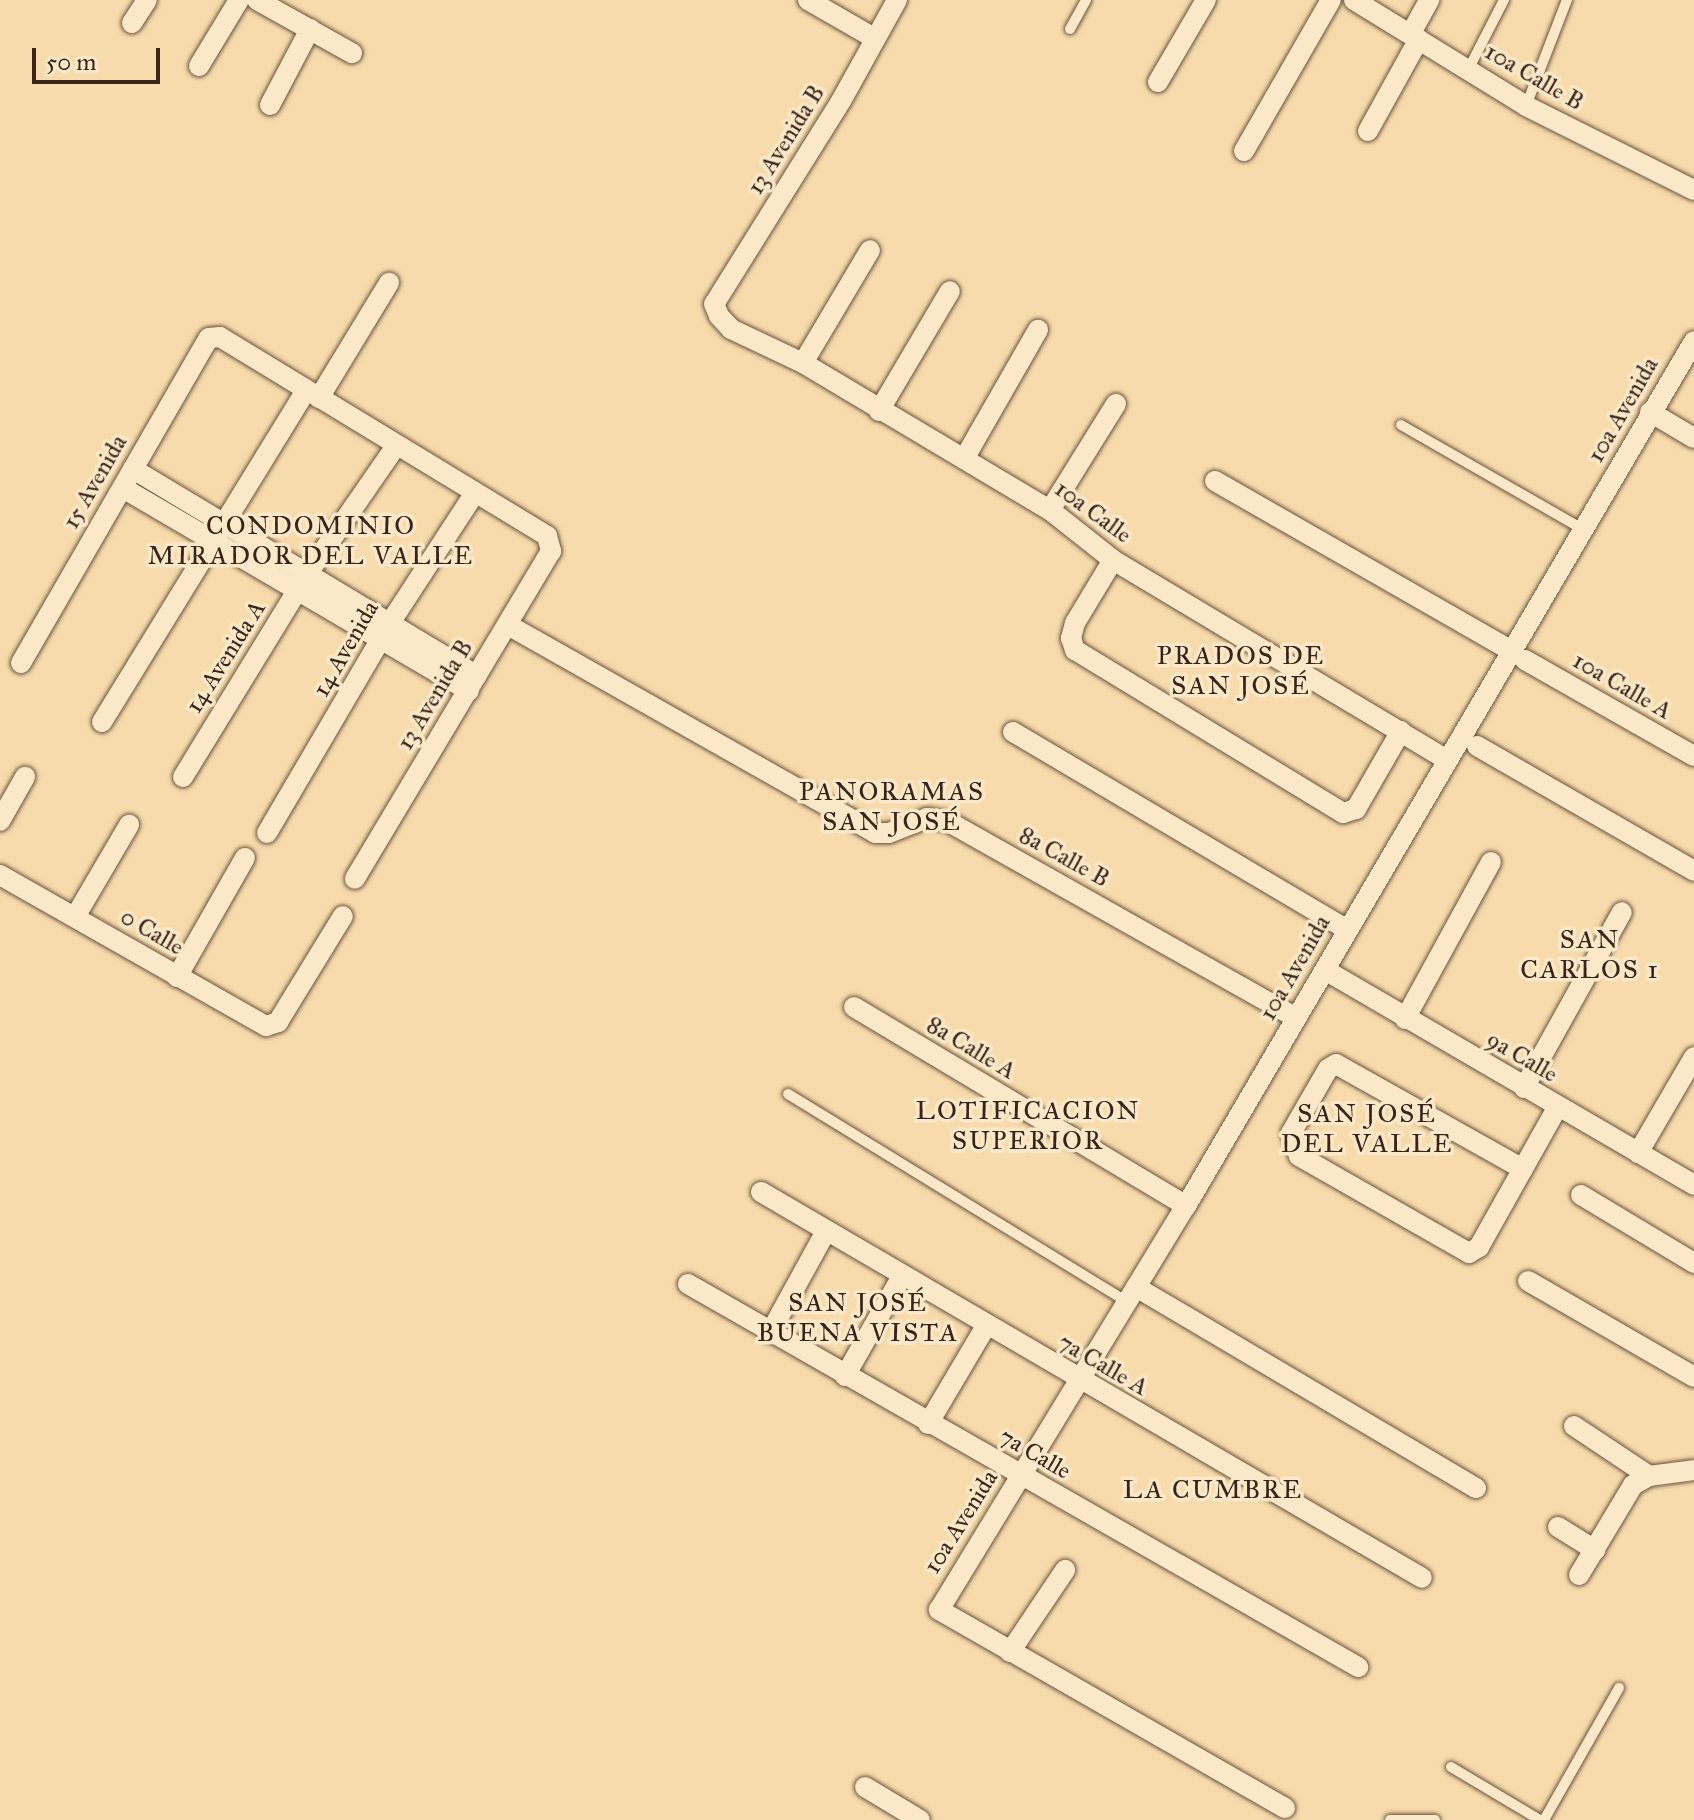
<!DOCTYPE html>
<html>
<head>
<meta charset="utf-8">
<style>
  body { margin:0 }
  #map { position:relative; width:1694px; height:1820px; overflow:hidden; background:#f7dbac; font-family:"IM FELL Great Primer",serif }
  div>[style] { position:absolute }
  .roads { filter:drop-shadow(0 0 2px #69523e) drop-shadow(0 0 2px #69523e) }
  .service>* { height:10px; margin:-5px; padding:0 5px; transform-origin:5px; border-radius:5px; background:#fae8c9 }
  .minor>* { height:20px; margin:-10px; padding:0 10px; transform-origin:10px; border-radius:10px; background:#fae8c9 }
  span { translate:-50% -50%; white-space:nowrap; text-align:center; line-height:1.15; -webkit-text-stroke:7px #fae8c9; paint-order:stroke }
  .street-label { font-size:24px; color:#3a241a }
  .neighbourhood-label { font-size:26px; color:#3a241a; letter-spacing:2px }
  .scale { position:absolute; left:32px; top:48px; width:128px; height:36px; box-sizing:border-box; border:4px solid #3a241a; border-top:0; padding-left:10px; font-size:24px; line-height:28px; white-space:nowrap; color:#3a241a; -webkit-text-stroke:6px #fae8c9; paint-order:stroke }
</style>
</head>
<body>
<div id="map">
  <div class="roads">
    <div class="service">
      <div style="left:1070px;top:29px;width:33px;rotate:-61deg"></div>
      <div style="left:1468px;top:70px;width:79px;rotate:-62.8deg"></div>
      <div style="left:1526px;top:106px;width:114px;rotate:-68.9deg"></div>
      <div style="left:1401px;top:425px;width:211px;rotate:29.8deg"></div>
      <div style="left:788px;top:1094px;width:396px;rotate:31.5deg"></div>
      <div style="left:1451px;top:1767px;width:104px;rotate:30.8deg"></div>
      <div style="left:1390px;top:1820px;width:45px"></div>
      <div style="left:1544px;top:1820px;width:152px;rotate:-60.4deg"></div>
    </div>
    <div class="minor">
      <div style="left:257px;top:0;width:109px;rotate:29.2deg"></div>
      <div style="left:808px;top:0;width:76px;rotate:29.9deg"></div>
      <div style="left:897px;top:0;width:115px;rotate:119deg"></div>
      <div style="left:841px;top:101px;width:239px;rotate:122deg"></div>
      <div style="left:714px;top:304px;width:13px;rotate:67deg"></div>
      <div style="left:719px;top:316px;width:18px;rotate:47deg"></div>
      <div style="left:731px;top:329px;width:80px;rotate:25.3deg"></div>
      <div style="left:803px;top:363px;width:287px;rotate:30.8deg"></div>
      <div style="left:1050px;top:510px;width:80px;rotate:38.4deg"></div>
      <div style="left:1113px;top:560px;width:389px;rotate:30.9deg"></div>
      <div style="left:1354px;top:0;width:202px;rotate:31.6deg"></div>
      <div style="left:1526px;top:106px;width:188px;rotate:26.6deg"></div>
      <div style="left:132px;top:23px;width:27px;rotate:-57deg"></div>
      <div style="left:1411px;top:33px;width:38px;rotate:-61deg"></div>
      <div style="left:199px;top:66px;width:77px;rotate:-58.8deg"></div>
      <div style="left:1158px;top:82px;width:95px;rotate:-59.7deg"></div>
      <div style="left:270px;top:105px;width:86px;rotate:-62.2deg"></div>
      <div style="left:1368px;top:131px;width:105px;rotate:-61deg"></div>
      <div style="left:1244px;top:151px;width:174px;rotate:-60.1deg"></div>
      <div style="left:803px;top:363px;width:131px;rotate:-59.3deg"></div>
      <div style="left:319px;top:398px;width:135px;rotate:-58.7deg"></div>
      <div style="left:879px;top:411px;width:139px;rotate:-59.4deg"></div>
      <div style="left:1650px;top:412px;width:51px;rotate:30.6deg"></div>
      <div style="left:964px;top:459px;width:149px;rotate:-60.2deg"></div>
      <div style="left:133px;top:469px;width:401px;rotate:31deg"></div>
      <div style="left:1215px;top:481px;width:342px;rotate:29.8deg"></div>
      <div style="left:123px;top:488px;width:401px;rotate:30.4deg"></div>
      <div style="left:1050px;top:510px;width:125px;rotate:-58.1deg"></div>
      <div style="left:1113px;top:560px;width:74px;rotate:121.1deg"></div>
      <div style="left:1075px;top:623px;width:16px;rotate:105deg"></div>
      <div style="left:1071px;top:638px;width:13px;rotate:72deg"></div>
      <div style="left:1075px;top:650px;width:314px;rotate:31.3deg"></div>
      <div style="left:1343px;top:813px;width:14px;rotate:-17deg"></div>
      <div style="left:1356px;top:809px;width:90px;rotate:-60deg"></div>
      <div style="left:508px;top:625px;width:422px;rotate:29.5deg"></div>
      <div style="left:875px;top:833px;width:14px"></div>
      <div style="left:889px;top:833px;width:41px;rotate:-21.5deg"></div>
      <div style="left:927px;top:818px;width:20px;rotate:9deg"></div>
      <div style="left:947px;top:821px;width:401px;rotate:29.4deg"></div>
      <div style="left:1525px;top:660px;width:194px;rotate:29.6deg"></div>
      <div style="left:21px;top:663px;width:375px;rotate:-60deg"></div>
      <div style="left:209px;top:338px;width:11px;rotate:-5deg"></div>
      <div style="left:220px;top:337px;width:383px;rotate:31.3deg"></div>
      <div style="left:547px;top:536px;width:16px;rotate:75deg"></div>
      <div style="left:551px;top:551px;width:382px;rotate:120.9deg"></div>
      <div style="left:102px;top:722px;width:389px;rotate:-58.4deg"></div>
      <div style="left:1013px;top:732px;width:389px;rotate:30.6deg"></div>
      <div style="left:1477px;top:746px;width:250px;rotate:29.9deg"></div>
      <div style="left:183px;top:777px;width:239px;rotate:-58.5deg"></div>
      <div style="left:308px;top:573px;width:155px;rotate:-55.3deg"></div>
      <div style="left:0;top:821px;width:51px;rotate:-60.4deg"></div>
      <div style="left:267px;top:833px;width:247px;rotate:-59.6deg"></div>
      <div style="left:392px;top:620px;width:150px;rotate:-56.9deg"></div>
      <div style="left:0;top:875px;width:306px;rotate:29.6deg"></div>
      <div style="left:266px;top:1026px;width:13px;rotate:-18deg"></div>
      <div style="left:278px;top:1022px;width:124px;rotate:-58.5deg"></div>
      <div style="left:75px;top:917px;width:107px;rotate:-59.6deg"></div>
      <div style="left:1325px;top:970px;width:427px;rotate:30.2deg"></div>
      <div style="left:177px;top:977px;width:137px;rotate:-60.3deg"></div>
      <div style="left:854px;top:1007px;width:387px;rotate:30.9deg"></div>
      <div style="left:1405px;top:1019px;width:179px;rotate:-61.3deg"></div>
      <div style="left:1524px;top:1088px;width:201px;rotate:-60.9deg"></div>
      <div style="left:1638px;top:1153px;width:111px;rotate:-59.7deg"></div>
      <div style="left:1523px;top:1169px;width:214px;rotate:-150.7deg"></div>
      <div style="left:1336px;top:1064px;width:9px;rotate:148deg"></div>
      <div style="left:1328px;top:1069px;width:74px;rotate:120deg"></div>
      <div style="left:1291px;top:1133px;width:24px;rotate:71deg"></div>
      <div style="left:1299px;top:1156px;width:196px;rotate:29.7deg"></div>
      <div style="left:1469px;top:1253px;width:12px;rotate:-31deg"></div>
      <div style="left:1479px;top:1247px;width:159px;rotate:-60.7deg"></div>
      <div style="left:761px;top:1192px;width:765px;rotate:30.28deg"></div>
      <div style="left:1581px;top:1195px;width:132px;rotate:31deg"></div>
      <div style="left:1528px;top:1281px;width:192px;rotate:30deg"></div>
      <div style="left:688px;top:1284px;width:772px;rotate:29.75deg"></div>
      <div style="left:1136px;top:1287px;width:395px;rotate:30.6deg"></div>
      <div style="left:770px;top:1333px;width:114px;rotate:-61.2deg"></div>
      <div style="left:845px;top:1376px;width:115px;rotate:-60.3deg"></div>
      <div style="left:928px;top:1424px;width:114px;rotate:-59.4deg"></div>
      <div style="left:1574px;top:1426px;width:90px;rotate:33.7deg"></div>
      <div style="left:1558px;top:1527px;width:44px;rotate:31.9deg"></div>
      <div style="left:1579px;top:1575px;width:105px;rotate:-59deg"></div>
      <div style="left:1633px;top:1485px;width:18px;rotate:-29deg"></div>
      <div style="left:1649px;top:1476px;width:45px;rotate:-7.6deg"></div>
      <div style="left:1010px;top:1652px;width:99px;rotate:-56.1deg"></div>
      <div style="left:865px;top:1787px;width:64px;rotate:31deg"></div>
      <div style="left:1285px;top:1808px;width:399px;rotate:-150.2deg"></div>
      <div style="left:939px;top:1610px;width:474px;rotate:-58.6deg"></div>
      <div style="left:1186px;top:1206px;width:1003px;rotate:-59.57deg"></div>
    </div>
  </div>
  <div class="street-label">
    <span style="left:1534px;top:77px;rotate:30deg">10a Calle B</span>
    <span style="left:786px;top:140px;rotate:-58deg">13 Avenida B</span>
    <span style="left:1623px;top:410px;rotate:-60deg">10a Avenida</span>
    <span style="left:95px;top:482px;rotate:-60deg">15 Avenida</span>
    <span style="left:1093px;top:512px;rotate:36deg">10a Calle</span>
    <span style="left:346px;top:649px;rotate:-60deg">14 Avenida</span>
    <span style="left:226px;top:657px;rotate:-58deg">14 Avenida A</span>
    <span style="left:1622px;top:686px;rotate:30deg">10a Calle A</span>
    <span style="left:435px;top:695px;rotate:-59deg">13 Avenida B</span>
    <span style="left:1064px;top:857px;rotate:29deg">8a Calle B</span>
    <span style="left:152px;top:932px;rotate:30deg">0 Calle</span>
    <span style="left:1295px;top:968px;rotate:-60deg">10a Avenida</span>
    <span style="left:971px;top:1048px;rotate:31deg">8a Calle A</span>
    <span style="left:1522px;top:1057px;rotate:30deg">9a Calle</span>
    <span style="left:1103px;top:1365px;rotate:30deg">7a Calle A</span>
    <span style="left:1035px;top:1454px;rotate:30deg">7a Calle</span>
    <span style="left:961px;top:1522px;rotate:-58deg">10a Avenida</span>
  </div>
  <div class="neighbourhood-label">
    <span style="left:311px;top:541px">CONDOMINIO<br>MIRADOR DEL VALLE</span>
    <span style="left:1241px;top:671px">PRADOS DE<br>SAN JOSÉ</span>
    <span style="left:892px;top:807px">PANORAMAS<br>SAN JOSÉ</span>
    <span style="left:1590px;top:955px">SAN<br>CARLOS 1</span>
    <span style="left:1028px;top:1126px">LOTIFICACION<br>SUPERIOR</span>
    <span style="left:1367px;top:1129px">SAN JOSÉ<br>DEL VALLE</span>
    <span style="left:858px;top:1318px">SAN JOSÉ<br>BUENA VISTA</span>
    <span style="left:1213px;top:1490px">LA CUMBRE</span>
  </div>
  <div class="scale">50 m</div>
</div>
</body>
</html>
